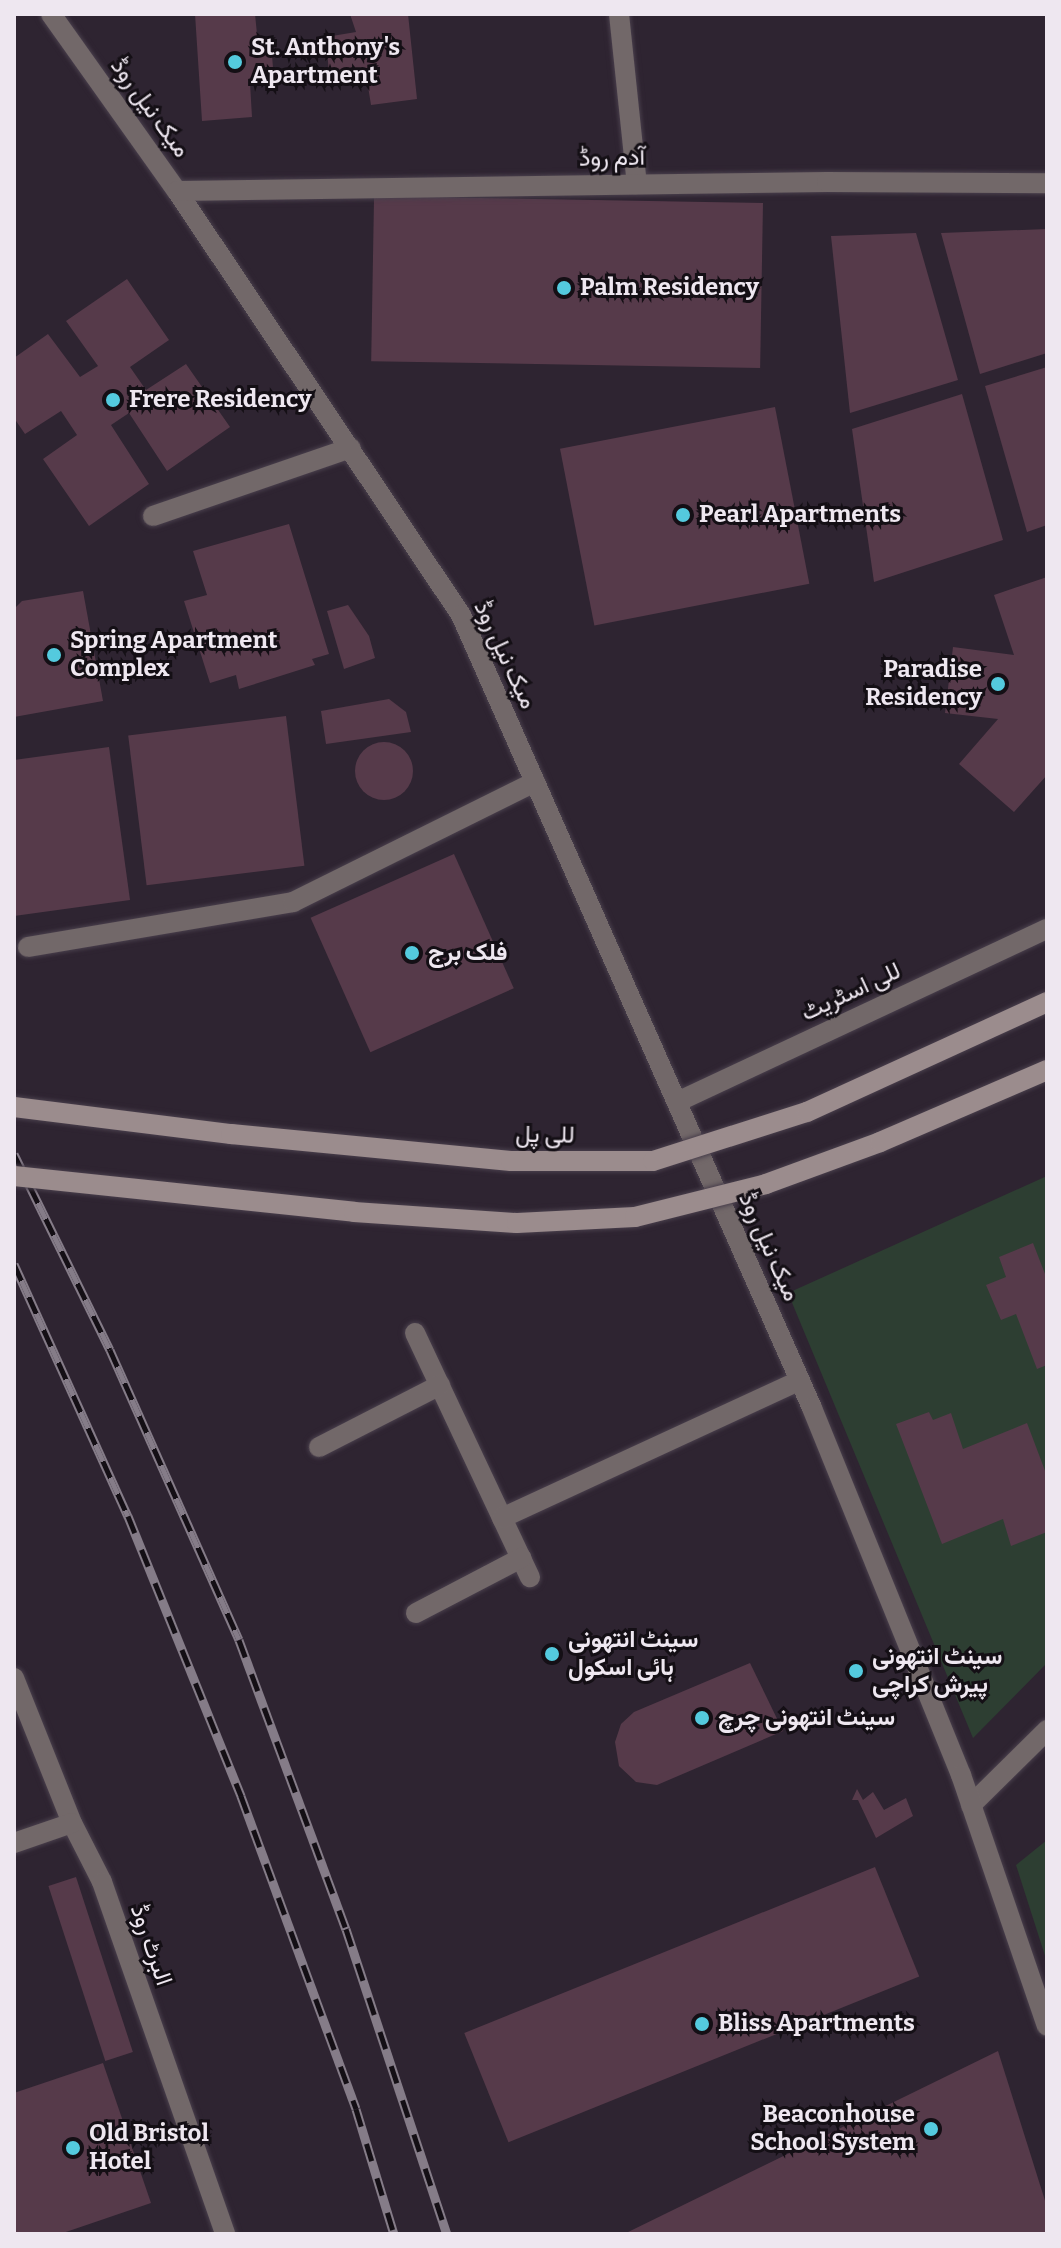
<!DOCTYPE html>
<html>
<head>
<meta charset="utf-8">
<style>
  body { margin:0 }
  #map { position:relative; width:1061px; height:2248px; overflow:hidden; background:#2e2431; font-family:Bitter,Vazirmatn,serif }
  div>[style] { position:absolute }
  .green>* { inset:0; background:#2d3e32 }
  .building>* { inset:0; background:#563a4a; transform-origin:0 0 }
  .round { border-radius:50% }
  .roads { filter:drop-shadow(0 0 2px #493f4c) drop-shadow(0 0 2px #493f4c) }
  .service>* { height:20px; margin:-10px; padding:0 10px; transform-origin:10px; border-radius:10px; background:#726869 }
  .minor>* { height:20px; margin:-10px; padding:0 10px; transform-origin:10px; border-radius:10px; background:#726869 }
  .tertiary>* { height:20px; margin:-10px; padding:0 10px; transform-origin:10px; border-radius:10px; background:#726869 }
  .rail>* { height:9px; margin-top:-4.5px; transform-origin:0; background:repeating-linear-gradient(90deg,#140f15 0 18px,#857c88 0 36px); box-sizing:border-box; border-block:2px solid #857c88 }
  .bridges { filter:drop-shadow(0 0 2px #493f4c) drop-shadow(0 0 2px #493f4c) }
  .secondary-bridge>* { height:20px; margin:-10px; padding:0 10px; transform-origin:10px; border-radius:10px; background:#9b8c8d }
  .dots>* { width:22px; height:22px; translate:-50% -50%; box-sizing:border-box; border:4px solid #140f15; border-radius:50% }
  span { translate:-50% -50%; white-space:nowrap; text-align:center; line-height:1.15; -webkit-text-stroke:6px #140f15; paint-order:stroke }
  .poi-label { font-size:24px; color:#eee7f0; font-weight:700 }
  .left { translate:0 -50%; text-align:left }
  .right { translate:-100% -50%; text-align:right }
  .street-label { font-size:24px; color:#eee7f0 }
  .frame { position:absolute; inset:0; border:16px solid #eee7f0; pointer-events:none }
</style>
</head>
<body>
<div id="map">
  <div class="green">
    <div style="clip-path:polygon(1047px 1176px,1047px 1663px,973px 1738px,788px 1293px)"></div>
    <div style="clip-path:polygon(1047px 1840px,1047px 1962px,1016px 1865px)"></div>
  </div>
  <div class="building">
    <div style="clip-path:polygon(195px 14px,255px 14px,258px 44px,271px 43px,274px 80px,250px 83px,252px 117px,202px 121px)"></div>
    <div style="clip-path:polygon(350px 14px,408px 14px,417px 99px,371px 105px,365px 68px,329px 74px,326px 37px,356px 32px)"></div>
    <div style="left:763px;top:203px;width:165px;height:389px;rotate:91deg"></div>
    <div style="clip-path:polygon(1047px 229px,1047px 353px,980px 374px,941px 233px)"></div>
    <div style="clip-path:polygon(916px 233px,958px 380px,850px 413px,831px 236px)"></div>
    <div style="clip-path:polygon(127px 279px,169px 340px,130px 367px,146px 390px,186px 364px,230px 427px,167px 471px,129px 413px,111px 425px,149px 484px,89px 526px,43px 459px,77px 435px,61px 411px,25px 434px,14px 418px,14px 358px,48px 334px,80px 377px,98px 366px,66px 321px)"></div>
    <div style="clip-path:polygon(1047px 367px,1047px 525px,1027px 532px,985px 386px)"></div>
    <div style="clip-path:polygon(962px 394px,1003px 540px,874px 582px,852px 429px)"></div>
    <div style="left:775px;top:407px;width:180px;height:219px;rotate:79deg"></div>
    <div style="clip-path:polygon(289px 524px,329px 654px,312px 659px,315px 665px,239px 689px,236px 675px,210px 683px,184px 601px,207px 595px,193px 551px)"></div>
    <div style="clip-path:polygon(1047px 577px,1047px 775px,1014px 812px,959px 764px,998px 719px,945px 713px,953px 647px,1014px 655px,994px 595px)"></div>
    <div style="clip-path:polygon(83px 591px,103px 701px,14px 717px,14px 609px,22px 601px)"></div>
    <div style="clip-path:polygon(348px 605px,369px 636px,375px 658px,344px 669px,327px 611px)"></div>
    <div style="clip-path:polygon(389px 699px,406px 712px,411px 732px,326px 744px,321px 711px)"></div>
    <div style="left:286px;top:716px;width:151px;height:159px;rotate:83deg"></div>
    <div class="round" style="left:355px;top:742px;width:58px;height:58px"></div>
    <div style="clip-path:polygon(109px 747px,130px 900px,14px 916px,14px 760px)"></div>
    <div style="left:454px;top:854px;width:147px;height:157px;rotate:66deg"></div>
    <div style="clip-path:polygon(1033px 1243px,1047px 1279px,1047px 1365px,1037px 1369px,1016px 1314px,1001px 1320px,986px 1285px,1006px 1277px,999px 1257px)"></div>
    <div style="clip-path:polygon(929px 1412px,933px 1420px,951px 1413px,963px 1449px,1027px 1423px,1047px 1476px,1047px 1532px,1011px 1546px,1003px 1519px,942px 1544px,896px 1424px)"></div>
    <div style="clip-path:polygon(750px 1663px,783px 1731px,657px 1785px,636px 1782px,619px 1766px,615px 1742px,621px 1724px,634px 1712px)"></div>
    <div style="clip-path:polygon(857px 1789px,863px 1800px,873px 1792px,884px 1810px,906px 1798px,913px 1816px,876px 1838px,858px 1800px,852px 1800px)"></div>
    <div style="left:875px;top:1867px;width:118px;height:443px;rotate:68deg"></div>
    <div style="left:76px;top:1877px;width:184px;height:29px;rotate:72deg"></div>
    <div style="clip-path:polygon(998px 2051px,1047px 2207px,1047px 2234px,624px 2234px)"></div>
    <div style="clip-path:polygon(103px 2063px,151px 2203px,60px 2234px,14px 2234px,14px 2093px)"></div>
  </div>
  <div class="roads">
    <div class="service">
      <div style="left:153px;top:516px;width:209px;rotate:-19deg"></div>
      <div style="left:28px;top:947px;width:269px;rotate:-9.6deg"></div>
      <div style="left:293px;top:902px;width:270px;rotate:-26.4deg"></div>
      <div style="left:415px;top:1333px;width:270px;rotate:64.8deg"></div>
      <div style="left:319px;top:1447px;width:136px;rotate:-27.1deg"></div>
      <div style="left:502px;top:1518px;width:328px;rotate:-24.8deg"></div>
      <div style="left:416px;top:1613px;width:119px;rotate:-27.6deg"></div>
    </div>
    <div class="minor">
      <div style="left:619px;top:14px;width:171px;rotate:84deg"></div>
      <div style="left:677px;top:1102px;width:408px;rotate:-25.1deg"></div>
      <div style="left:14px;top:1678px;width:156px;rotate:68.2deg"></div>
      <div style="left:72px;top:1823px;width:66px;rotate:63deg"></div>
      <div style="left:102px;top:1882px;width:373px;rotate:70.7deg"></div>
      <div style="left:971px;top:1805px;width:107px;rotate:-44.6deg"></div>
      <div style="left:14px;top:1843px;width:61px;rotate:-19deg"></div>
    </div>
    <div class="tertiary">
      <div style="left:51px;top:14px;width:217px;rotate:54.6deg"></div>
      <div style="left:177px;top:191px;width:510px;rotate:56.19deg"></div>
      <div style="left:461px;top:615px;width:867px;rotate:66.12deg"></div>
      <div style="left:812px;top:1408px;width:396px;rotate:67.9deg"></div>
      <div style="left:961px;top:1775px;width:265px;rotate:71.1deg"></div>
      <div style="left:177px;top:191px;width:650px;rotate:-0.79deg"></div>
      <div style="left:827px;top:182px;width:220px;rotate:0.3deg"></div>
    </div>
  </div>
  <div class="rail">
    <div style="left:14px;top:1154px;width:218px;rotate:63.9deg"></div>
    <div style="left:110px;top:1350px;width:317px;rotate:66deg"></div>
    <div style="left:239px;top:1640px;width:308px;rotate:69.7deg"></div>
    <div style="left:346px;top:1929px;width:321px;rotate:71.7deg"></div>
    <div style="left:14px;top:1264px;width:277px;rotate:65.7deg"></div>
    <div style="left:128px;top:1516px;width:302px;rotate:68deg"></div>
    <div style="left:241px;top:1796px;width:333px;rotate:69.8deg"></div>
    <div style="left:356px;top:2109px;width:131px;rotate:73.1deg"></div>
  </div>
  <div class="bridges">
    <div class="secondary-bridge">
      <div style="left:14px;top:1107px;width:219px;rotate:7.1deg"></div>
      <div style="left:231px;top:1134px;width:281px;rotate:5.5deg"></div>
      <div style="left:511px;top:1161px;width:142px"></div>
      <div style="left:653px;top:1161px;width:162px;rotate:-17.7deg"></div>
      <div style="left:807px;top:1112px;width:264px;rotate:-24.6deg"></div>
      <div style="left:14px;top:1176px;width:342px;rotate:6deg"></div>
      <div style="left:354px;top:1212px;width:163px;rotate:3.9deg"></div>
      <div style="left:517px;top:1223px;width:118px;rotate:-2.9deg"></div>
      <div style="left:635px;top:1217px;width:135px;rotate:-14.1deg"></div>
      <div style="left:766px;top:1184px;width:121px;rotate:-20.2deg"></div>
      <div style="left:880px;top:1142px;width:182px;rotate:-23.3deg"></div>
    </div>
  </div>
  <div class="dots">
    <div style="left:235px;top:62px;background:#54cade"></div>
    <div style="left:564px;top:288px;background:#54cade"></div>
    <div style="left:113px;top:400px;background:#54cade"></div>
    <div style="left:683px;top:515px;background:#54cade"></div>
    <div style="left:54px;top:655px;background:#54cade"></div>
    <div style="left:998px;top:684px;background:#54cade"></div>
    <div style="left:412px;top:953px;background:#54cade"></div>
    <div style="left:552px;top:1654px;background:#54cade"></div>
    <div style="left:856px;top:1671px;background:#54cade"></div>
    <div style="left:702px;top:1718px;background:#54cade"></div>
    <div style="left:702px;top:2024px;background:#54cade"></div>
    <div style="left:931px;top:2129px;background:#54cade"></div>
    <div style="left:73px;top:2148px;background:#54cade"></div>
  </div>
  <div class="poi-label">
    <span class="left" style="left:251px;top:62px">St. Anthony's<br>Apartment</span>
    <span class="left" style="left:580px;top:288px">Palm Residency</span>
    <span class="left" style="left:129px;top:400px">Frere Residency</span>
    <span class="left" style="left:699px;top:515px">Pearl Apartments</span>
    <span class="left" style="left:70px;top:655px">Spring Apartment<br>Complex</span>
    <span class="right" style="left:982px;top:684px">Paradise<br>Residency</span>
    <span class="left" style="left:428px;top:953px">فلک برج</span>
    <span class="left" style="left:568px;top:1654px">سینٹ انتھونی<br>ہائی اسکول</span>
    <span class="left" style="left:872px;top:1671px">سینٹ انتھونی<br>پیرش کراچی</span>
    <span class="left" style="left:718px;top:1718px">سینٹ انتھونی چرچ</span>
    <span class="left" style="left:718px;top:2024px">Bliss Apartments</span>
    <span class="right" style="left:915px;top:2129px">Beaconhouse<br>School System</span>
    <span class="left" style="left:89px;top:2148px">Old Bristol<br>Hotel</span>
  </div>
  <div class="street-label">
    <span style="left:150px;top:108px;rotate:54deg">میک نیل روڈ</span>
    <span style="left:612px;top:158px;rotate:-1deg">آدم روڈ</span>
    <span style="left:505px;top:655px;rotate:65deg">میک نیل روڈ</span>
    <span style="left:851px;top:992px;rotate:-25deg">للی اسٹریٹ</span>
    <span style="left:545px;top:1135px;rotate:1deg">للی پل</span>
    <span style="left:769px;top:1247px;rotate:66deg">میک نیل روڈ</span>
    <span style="left:151px;top:1945px;rotate:71deg">البرٹ روڈ</span>
  </div>
  <div class="frame"></div>
</div>
</body>
</html>
